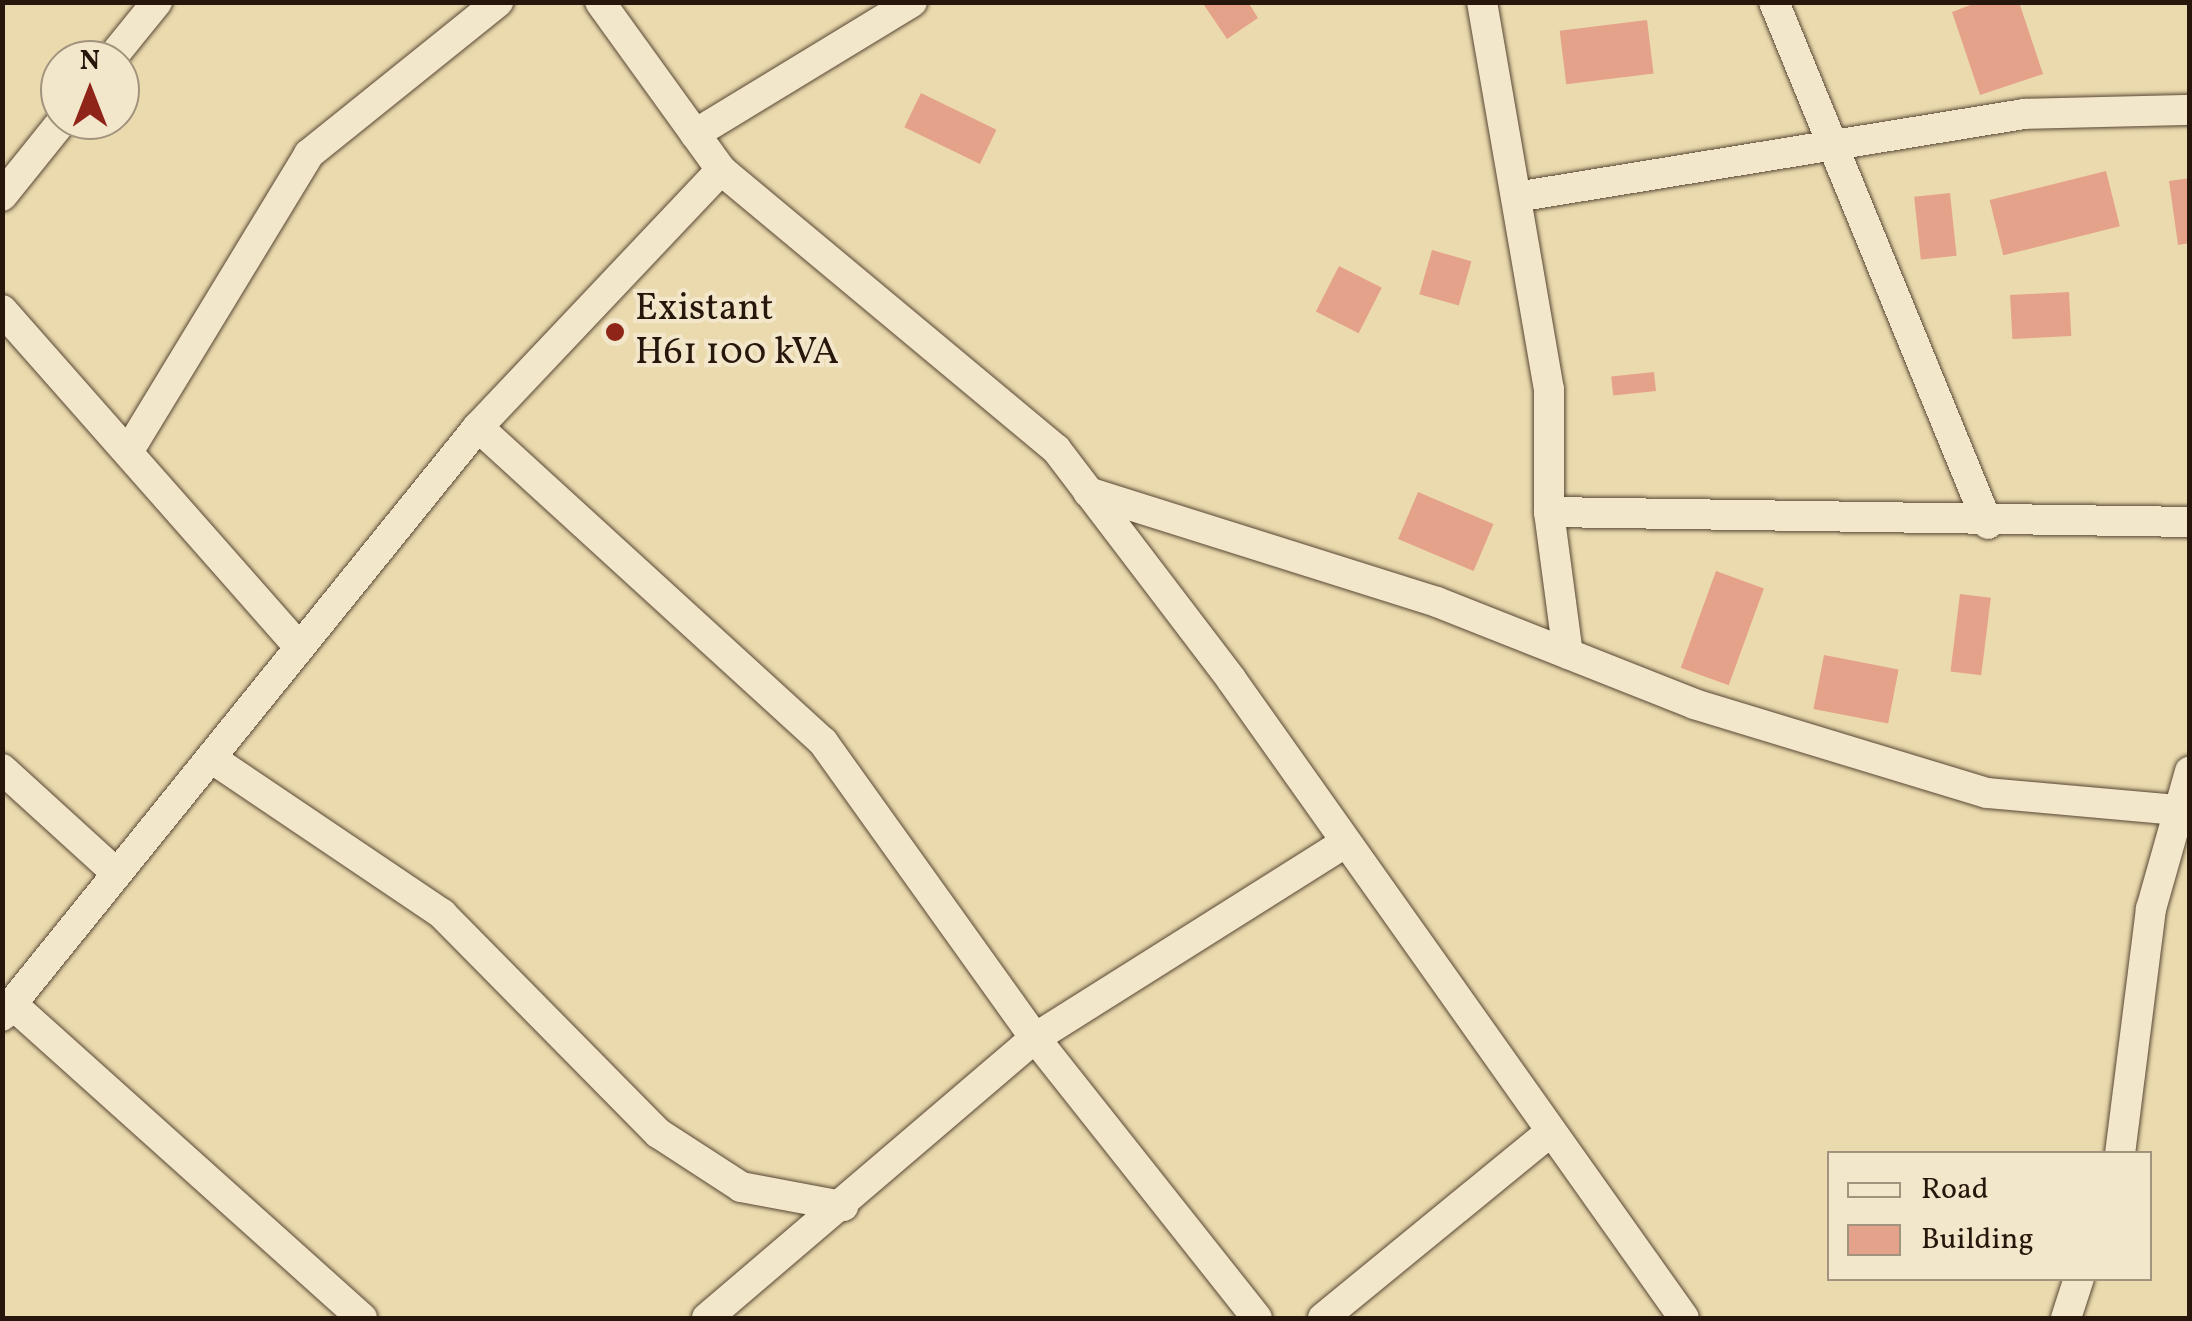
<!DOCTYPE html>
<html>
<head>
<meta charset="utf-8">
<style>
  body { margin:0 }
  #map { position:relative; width:2192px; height:1321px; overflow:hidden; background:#ebdaae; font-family:Vollkorn,serif }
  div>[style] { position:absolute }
  .building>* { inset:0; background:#e5a28a; transform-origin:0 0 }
  .roads { filter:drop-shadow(0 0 2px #584734) drop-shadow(0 0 2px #584734) }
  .minor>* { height:30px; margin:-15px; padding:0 15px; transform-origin:15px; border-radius:15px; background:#f2e7ca }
  .dots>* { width:28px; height:28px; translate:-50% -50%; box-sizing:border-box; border:5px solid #f2e7ca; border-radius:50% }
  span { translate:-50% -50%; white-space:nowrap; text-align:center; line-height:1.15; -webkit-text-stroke:8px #f2e7ca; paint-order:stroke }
  .poi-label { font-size:38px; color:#27160c }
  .left { translate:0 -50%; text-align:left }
  .frame { position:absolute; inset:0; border:5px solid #27160c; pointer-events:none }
  .legend { position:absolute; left:1827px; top:1151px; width:325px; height:130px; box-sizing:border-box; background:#f2e7ca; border:2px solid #a1937e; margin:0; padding:12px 18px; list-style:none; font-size:30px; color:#27160c }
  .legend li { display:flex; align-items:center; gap:20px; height:50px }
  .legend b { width:50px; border:2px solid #a1937e }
  .north { position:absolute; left:40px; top:40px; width:100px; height:100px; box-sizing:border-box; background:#f2e7ca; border:2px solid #a1937e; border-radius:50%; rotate:0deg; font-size:28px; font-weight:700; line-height:40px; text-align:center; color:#27160c }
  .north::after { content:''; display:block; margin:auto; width:35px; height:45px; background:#8f2418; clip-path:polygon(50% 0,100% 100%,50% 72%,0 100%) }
</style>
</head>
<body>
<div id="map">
  <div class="building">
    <div style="clip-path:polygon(1202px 2px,1248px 2px,1258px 18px,1227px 39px)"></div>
    <div style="clip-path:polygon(1978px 2px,2019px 2px,2043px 74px,1980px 95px,1952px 12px)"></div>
    <div style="left:1647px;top:20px;width:54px;height:88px;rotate:83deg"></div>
    <div style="left:921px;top:93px;width:84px;height:38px;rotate:26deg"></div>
    <div style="left:2106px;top:171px;width:57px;height:120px;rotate:76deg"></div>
    <div style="clip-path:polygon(2190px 178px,2190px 243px,2178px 245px,2169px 181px)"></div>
    <div style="left:1950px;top:193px;width:63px;height:36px;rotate:84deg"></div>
    <div style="left:1432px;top:250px;width:41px;height:46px;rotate:16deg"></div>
    <div style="left:1339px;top:266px;width:48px;height:51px;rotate:27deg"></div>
    <div style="left:2069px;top:292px;width:44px;height:59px;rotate:87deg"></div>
    <div style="left:1654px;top:372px;width:19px;height:43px;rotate:84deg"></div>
    <div style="left:1418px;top:492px;width:82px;height:51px;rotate:23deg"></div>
    <div style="left:1716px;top:571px;width:51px;height:103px;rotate:20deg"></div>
    <div style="left:1960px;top:594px;width:31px;height:78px;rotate:7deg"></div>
    <div style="left:1824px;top:655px;width:76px;height:55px;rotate:11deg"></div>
  </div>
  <div class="roads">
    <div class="minor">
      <div style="left:600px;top:2px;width:207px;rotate:54.2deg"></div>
      <div style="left:721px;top:170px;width:436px;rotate:39.8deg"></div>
      <div style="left:1056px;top:449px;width:289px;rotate:52.7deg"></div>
      <div style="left:1231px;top:679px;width:783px;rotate:54.67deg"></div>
      <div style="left:1482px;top:2px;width:393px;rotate:80.2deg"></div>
      <div style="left:1549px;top:389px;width:123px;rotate:90deg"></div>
      <div style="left:1549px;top:512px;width:143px;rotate:82.4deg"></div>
      <div style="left:1774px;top:2px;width:564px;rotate:67.71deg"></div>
      <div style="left:110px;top:60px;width:75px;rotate:-51deg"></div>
      <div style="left:695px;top:134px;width:254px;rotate:-31.3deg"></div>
      <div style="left:2px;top:196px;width:97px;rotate:-51.2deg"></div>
      <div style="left:1516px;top:197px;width:515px;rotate:-9.28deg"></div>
      <div style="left:2024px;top:114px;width:166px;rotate:-1.4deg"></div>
      <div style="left:2px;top:310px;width:449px;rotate:48.6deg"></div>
      <div style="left:478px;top:427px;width:467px;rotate:42.4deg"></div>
      <div style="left:823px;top:742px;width:364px;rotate:54.4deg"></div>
      <div style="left:1035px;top:1038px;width:357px;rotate:51.6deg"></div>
      <div style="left:128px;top:452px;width:349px;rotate:-58.7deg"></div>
      <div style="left:309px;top:154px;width:243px;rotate:-38.8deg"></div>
      <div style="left:1088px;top:492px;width:366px;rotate:17.5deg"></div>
      <div style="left:1437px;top:602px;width:277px;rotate:21.6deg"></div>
      <div style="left:1694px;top:704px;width:306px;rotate:16.9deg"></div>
      <div style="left:1987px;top:793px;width:204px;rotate:5.1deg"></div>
      <div style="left:1549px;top:512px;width:641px;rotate:0.89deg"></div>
      <div style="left:211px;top:758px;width:279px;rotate:34deg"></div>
      <div style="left:442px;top:914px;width:308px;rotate:45.4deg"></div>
      <div style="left:658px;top:1133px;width:99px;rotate:33deg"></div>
      <div style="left:741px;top:1187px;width:104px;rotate:10.6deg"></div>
      <div style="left:2px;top:769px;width:151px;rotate:42.3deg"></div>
      <div style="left:13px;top:1005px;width:469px;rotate:41.9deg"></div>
      <div style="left:2px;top:1016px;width:757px;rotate:-51.06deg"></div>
      <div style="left:478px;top:427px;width:354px;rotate:-46.6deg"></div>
      <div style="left:2120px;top:1154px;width:247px;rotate:-82.8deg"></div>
      <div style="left:2151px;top:909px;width:143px;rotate:-74.2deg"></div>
      <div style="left:707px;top:1318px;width:431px;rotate:-40.5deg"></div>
      <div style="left:1035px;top:1038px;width:366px;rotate:-32.2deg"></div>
      <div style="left:1323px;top:1318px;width:292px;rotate:-39.3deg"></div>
      <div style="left:2066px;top:1318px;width:42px;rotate:-72deg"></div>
    </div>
  </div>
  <div class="dots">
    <div style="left:615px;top:332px;background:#8f2418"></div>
  </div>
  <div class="poi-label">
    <span class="left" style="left:635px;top:332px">Existant<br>H61 100 kVA</span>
  </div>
  <div class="frame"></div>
  <ul class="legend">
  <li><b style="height:12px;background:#f2e7ca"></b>Road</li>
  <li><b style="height:28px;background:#e5a28a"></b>Building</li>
  </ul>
  <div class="north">N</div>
</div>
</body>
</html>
